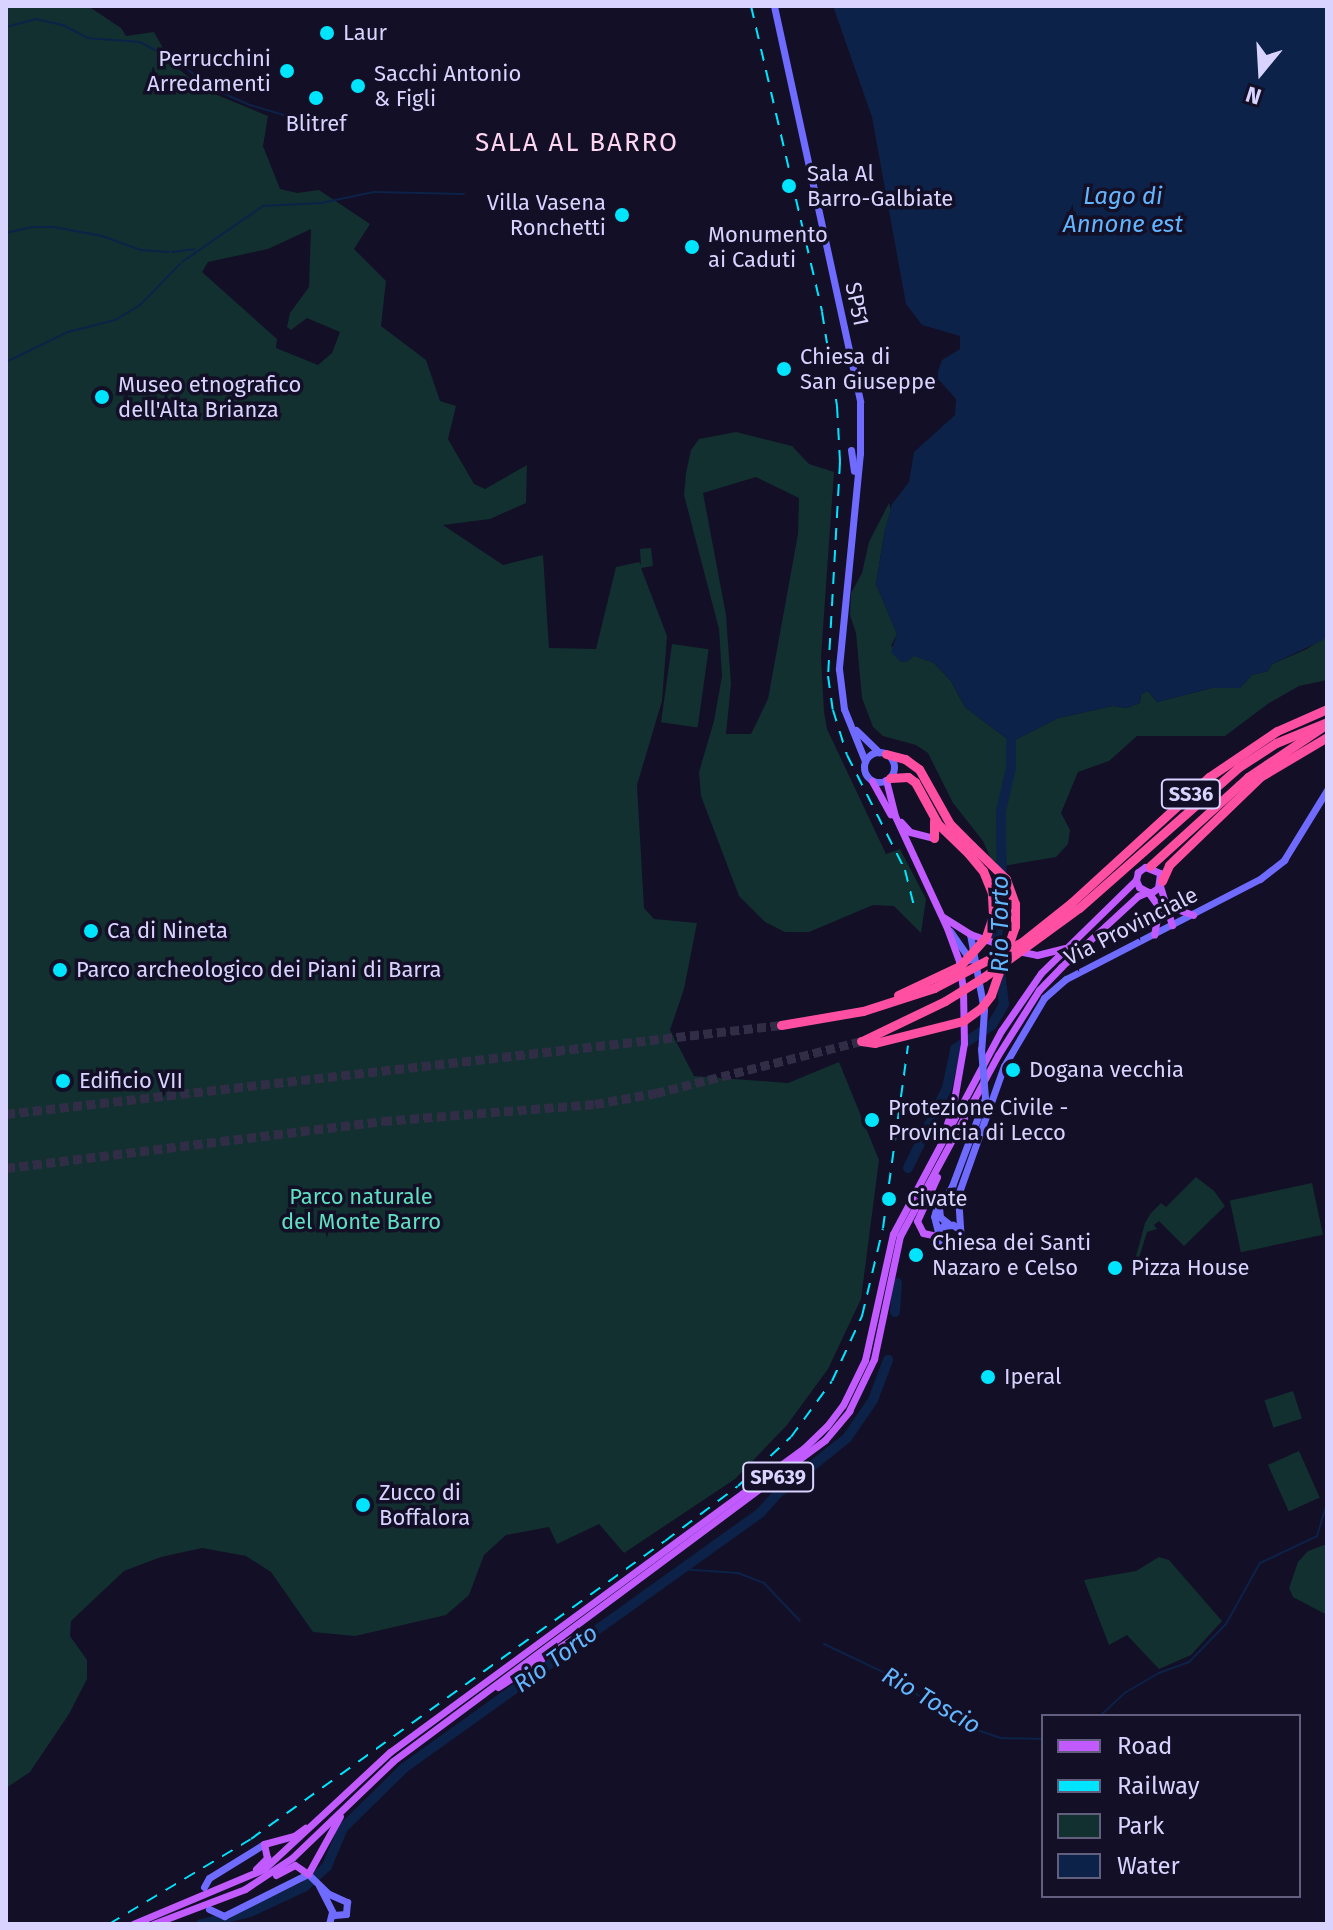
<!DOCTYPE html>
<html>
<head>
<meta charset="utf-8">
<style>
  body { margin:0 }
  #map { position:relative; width:1333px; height:1930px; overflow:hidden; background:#130f26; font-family:"Fira Sans",sans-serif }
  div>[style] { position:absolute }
  .green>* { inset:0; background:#12302f; transform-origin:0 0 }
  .water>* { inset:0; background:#0c2248 }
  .stream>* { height:2px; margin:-1px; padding:0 1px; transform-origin:1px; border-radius:1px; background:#0c2248 }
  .river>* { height:10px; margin:-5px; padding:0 5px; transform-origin:5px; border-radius:5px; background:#0c2248 }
  .highway-tunnel>* { height:9px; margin-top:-4.5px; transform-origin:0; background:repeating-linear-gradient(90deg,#312d47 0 9px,transparent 0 13.5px) }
  .secondary>* { height:7px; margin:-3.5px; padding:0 3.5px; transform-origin:3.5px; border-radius:3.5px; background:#6f6bff }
  .secondary>.ring { margin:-3.5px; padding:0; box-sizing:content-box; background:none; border:7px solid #6f6bff; border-radius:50% }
  .primary>* { height:7px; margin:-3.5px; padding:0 3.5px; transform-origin:3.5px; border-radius:3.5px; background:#c25bff }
  .highway>* { height:9px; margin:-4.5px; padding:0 4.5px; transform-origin:4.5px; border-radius:4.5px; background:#ff4fa3 }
  .rail>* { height:2px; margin-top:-1px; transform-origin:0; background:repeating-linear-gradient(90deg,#00e5ff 0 12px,transparent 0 22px) }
  .secondary-bridge>* { height:7px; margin:-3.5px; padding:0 3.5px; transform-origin:3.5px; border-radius:3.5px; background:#6f6bff }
  .highway-bridge>* { height:9px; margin:-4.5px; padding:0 4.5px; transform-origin:4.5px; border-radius:4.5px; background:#ff4fa3 }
  .dots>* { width:22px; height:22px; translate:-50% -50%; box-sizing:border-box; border:4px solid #130f26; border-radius:50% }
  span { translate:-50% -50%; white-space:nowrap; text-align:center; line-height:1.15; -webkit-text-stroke:7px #130f26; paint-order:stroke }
  .shield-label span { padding:2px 6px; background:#130f26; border:2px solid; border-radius:6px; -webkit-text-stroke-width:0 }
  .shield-label { font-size:20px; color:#d9d4ff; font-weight:700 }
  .poi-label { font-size:22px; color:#d9d4ff }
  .left { translate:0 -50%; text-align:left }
  .right { translate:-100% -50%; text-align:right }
  .street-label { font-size:22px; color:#d9d4ff }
  .park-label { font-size:22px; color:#5fe0c0 }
  .water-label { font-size:24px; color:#62b6ff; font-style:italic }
  .quarter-label { font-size:26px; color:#ffd6f0; letter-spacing:2px }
  .frame { position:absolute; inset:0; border:8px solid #d9d4ff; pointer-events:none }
  .legend { position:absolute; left:1041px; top:1714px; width:260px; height:184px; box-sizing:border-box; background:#130f26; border:2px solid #625e7d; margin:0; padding:10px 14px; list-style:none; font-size:24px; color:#d9d4ff }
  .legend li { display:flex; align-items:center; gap:16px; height:40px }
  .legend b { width:40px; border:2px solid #625e7d }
  .north { position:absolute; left:1221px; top:32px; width:80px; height:80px; -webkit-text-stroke:6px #130f26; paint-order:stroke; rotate:198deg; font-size:22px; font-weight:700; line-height:32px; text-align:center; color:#d9d4ff }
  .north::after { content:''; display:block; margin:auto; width:28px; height:36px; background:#d9d4ff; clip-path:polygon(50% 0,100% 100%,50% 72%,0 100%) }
</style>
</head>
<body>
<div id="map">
  <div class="green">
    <div style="clip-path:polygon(evenodd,6px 6px,88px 6px,121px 28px,126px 36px,154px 32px,172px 64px,205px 90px,268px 116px,263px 146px,280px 189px,297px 193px,319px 190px,370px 224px,354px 249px,386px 281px,381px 326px,426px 360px,440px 401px,456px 406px,448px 439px,474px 484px,485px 489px,527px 465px,526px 503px,490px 519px,443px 525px,503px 565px,543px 555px,549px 648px,596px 649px,616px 567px,639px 562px,641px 565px,640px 549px,651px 548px,653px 566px,641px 568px,667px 636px,662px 701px,637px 785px,644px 908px,654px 919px,697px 923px,684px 989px,670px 1030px,694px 1076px,788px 1083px,839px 1062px,879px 1160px,861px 1299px,828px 1369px,787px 1425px,735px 1479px,624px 1553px,599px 1524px,557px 1544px,549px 1527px,506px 1535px,484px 1555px,469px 1595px,446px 1615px,355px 1636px,313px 1632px,271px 1572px,246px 1556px,202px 1548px,161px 1557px,124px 1571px,71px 1621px,70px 1636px,87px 1660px,87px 1679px,69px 1714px,30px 1772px,6px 1788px,6px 6px,311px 229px,309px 287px,290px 313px,287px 327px,291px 330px,307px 318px,340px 332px,332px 353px,318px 365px,276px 348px,277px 339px,202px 272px,208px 262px,268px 249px,311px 229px)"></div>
    <div style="clip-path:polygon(evenodd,736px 432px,792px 446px,809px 464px,834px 472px,821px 657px,824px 712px,827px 729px,886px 854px,900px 849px,926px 899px,921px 933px,894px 906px,873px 905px,809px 932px,785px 932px,765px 922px,739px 896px,701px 796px,699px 772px,714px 721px,722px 676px,719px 629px,684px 495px,686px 473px,691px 450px,699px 439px,736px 432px,756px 477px,799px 498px,798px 534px,768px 699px,751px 734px,726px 734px,731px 684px,726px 615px,703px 493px,756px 477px)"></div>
    <div style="clip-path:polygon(889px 503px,892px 513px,885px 529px,876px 584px,897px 634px,891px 646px,934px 663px,951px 681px,965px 707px,1011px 742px,1058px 718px,1113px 706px,1127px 708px,1140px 703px,1141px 694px,1148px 691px,1157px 702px,1212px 688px,1240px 688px,1252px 675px,1268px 671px,1272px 664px,1307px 649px,1327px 635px,1327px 680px,1299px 686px,1269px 703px,1225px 736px,1137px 736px,1109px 761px,1078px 772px,1061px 813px,1070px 830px,1068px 844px,1056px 857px,1003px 866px,991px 859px,983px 841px,953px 803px,928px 753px,916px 745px,883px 736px,873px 727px,862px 698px,856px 633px,850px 615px,851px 593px,862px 573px,869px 542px)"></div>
    <div style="left:672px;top:644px;width:37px;height:79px;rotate:8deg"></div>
    <div style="clip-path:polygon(1196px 1177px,1214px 1191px,1225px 1206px,1184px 1246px,1159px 1221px,1154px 1225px,1157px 1229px,1147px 1232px,1135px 1271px,1132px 1271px,1145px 1223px,1151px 1213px,1161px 1203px,1166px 1207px)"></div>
    <div style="left:1312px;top:1183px;width:53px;height:84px;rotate:78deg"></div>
    <div style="left:1293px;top:1391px;width:29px;height:30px;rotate:72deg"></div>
    <div style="left:1299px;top:1451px;width:51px;height:34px;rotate:66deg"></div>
    <div style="clip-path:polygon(1327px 1544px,1327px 1615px,1293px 1597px,1289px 1588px,1298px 1562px,1308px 1551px)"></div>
    <div style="clip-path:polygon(1159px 1557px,1169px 1560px,1222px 1621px,1191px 1655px,1159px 1669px,1127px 1635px,1109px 1645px,1084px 1580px,1136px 1571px)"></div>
  </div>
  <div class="water">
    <div style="clip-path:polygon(833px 6px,1327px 6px,1327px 635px,1323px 640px,1272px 664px,1268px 671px,1252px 675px,1240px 688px,1212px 688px,1157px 702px,1148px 691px,1141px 694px,1140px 703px,1127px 708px,1113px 706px,1058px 718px,1011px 742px,965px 707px,951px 681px,934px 663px,914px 656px,907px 662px,901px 662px,891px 652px,897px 634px,876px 584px,885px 529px,892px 504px,909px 482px,914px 452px,955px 415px,956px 399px,938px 379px,938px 371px,942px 360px,960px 349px,960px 336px,922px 325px,906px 304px,872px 117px)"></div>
  </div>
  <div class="stream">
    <div style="left:6px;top:27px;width:31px;rotate:-15deg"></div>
    <div style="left:36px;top:19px;width:28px;rotate:13deg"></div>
    <div style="left:63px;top:25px;width:27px;rotate:28deg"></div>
    <div style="left:87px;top:38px;width:53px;rotate:4.3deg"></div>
    <div style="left:140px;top:42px;width:43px;rotate:27.8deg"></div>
    <div style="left:178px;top:62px;width:42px;rotate:38.2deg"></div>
    <div style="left:211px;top:88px;width:43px;rotate:23.6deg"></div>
    <div style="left:250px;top:105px;width:67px;rotate:16.5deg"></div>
    <div style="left:6px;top:233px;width:28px;rotate:-13deg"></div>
    <div style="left:33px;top:227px;width:21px"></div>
    <div style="left:54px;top:227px;width:49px;rotate:10.6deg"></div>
    <div style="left:102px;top:236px;width:41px;rotate:19.7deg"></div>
    <div style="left:141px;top:250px;width:28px;rotate:4deg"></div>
    <div style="left:172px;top:252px;width:23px;rotate:-7deg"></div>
    <div style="left:182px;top:262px;width:98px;rotate:-34.7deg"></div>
    <div style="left:263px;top:206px;width:58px;rotate:-3deg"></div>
    <div style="left:321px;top:203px;width:54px;rotate:-11.7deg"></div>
    <div style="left:374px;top:192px;width:90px;rotate:1.3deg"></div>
    <div style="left:6px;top:362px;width:69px;rotate:-25.8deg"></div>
    <div style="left:68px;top:332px;width:49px;rotate:-14.3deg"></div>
    <div style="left:115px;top:320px;width:29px;rotate:-31deg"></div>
    <div style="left:140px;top:305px;width:57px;rotate:-45.7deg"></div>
    <div style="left:679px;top:1569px;width:59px;rotate:3.9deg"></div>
    <div style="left:738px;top:1573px;width:28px;rotate:21deg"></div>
    <div style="left:764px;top:1583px;width:52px;rotate:46.5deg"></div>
    <div style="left:824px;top:1644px;width:65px;rotate:25.4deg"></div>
    <div style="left:883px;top:1672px;width:96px;rotate:33.5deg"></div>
    <div style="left:963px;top:1725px;width:39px;rotate:19deg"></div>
    <div style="left:1000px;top:1738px;width:43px;rotate:1.3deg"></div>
    <div style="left:1100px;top:1716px;width:35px;rotate:-43deg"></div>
    <div style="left:1126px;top:1692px;width:38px;rotate:-30deg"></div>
    <div style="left:1159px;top:1673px;width:32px;rotate:-20deg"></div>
    <div style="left:1189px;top:1662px;width:53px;rotate:-45.8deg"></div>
    <div style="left:1226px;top:1624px;width:70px;rotate:-60.9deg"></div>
    <div style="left:1260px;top:1563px;width:63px;rotate:-25.3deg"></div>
    <div style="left:1317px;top:1536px;width:34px;rotate:-73deg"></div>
  </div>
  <div class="river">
    <div style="left:908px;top:1168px;width:89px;rotate:-64deg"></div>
    <div style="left:947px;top:1088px;width:40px;rotate:-78deg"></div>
    <div style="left:955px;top:1049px;width:44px;rotate:-33deg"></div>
    <div style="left:992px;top:1025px;width:24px;rotate:-60deg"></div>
    <div style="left:1004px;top:1004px;width:64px;rotate:-97.2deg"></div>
    <div style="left:996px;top:941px;width:32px;rotate:-79deg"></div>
    <div style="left:1002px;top:910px;width:99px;rotate:-90.6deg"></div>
    <div style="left:1001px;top:811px;width:44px;rotate:-76.9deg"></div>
    <div style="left:1011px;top:768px;width:26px;rotate:-90deg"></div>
    <div style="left:895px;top:1312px;width:29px;rotate:-86deg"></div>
    <div style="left:201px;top:1924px;width:50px;rotate:-13.8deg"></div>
    <div style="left:250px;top:1912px;width:60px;rotate:-24.8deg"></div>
    <div style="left:304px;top:1887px;width:31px;rotate:-42deg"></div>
    <div style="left:327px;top:1866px;width:41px;rotate:-67.2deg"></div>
    <div style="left:343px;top:1828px;width:86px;rotate:-44.5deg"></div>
    <div style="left:404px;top:1768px;width:439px;rotate:-35.6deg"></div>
    <div style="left:761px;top:1512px;width:24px;rotate:-48deg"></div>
    <div style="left:777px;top:1494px;width:90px;rotate:-38.7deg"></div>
    <div style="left:847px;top:1438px;width:46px;rotate:-55.6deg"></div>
    <div style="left:873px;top:1400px;width:43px;rotate:-69.4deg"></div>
  </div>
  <div class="highway-tunnel">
    <div style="left:6px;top:1114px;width:780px;rotate:-6.55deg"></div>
    <div style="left:6px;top:1168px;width:380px;rotate:-7.1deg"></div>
    <div style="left:383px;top:1121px;width:213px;rotate:-4.6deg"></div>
    <div style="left:595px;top:1104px;width:62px;rotate:-10.2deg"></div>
    <div style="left:656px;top:1093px;width:211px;rotate:-14.2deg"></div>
  </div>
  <div class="secondary">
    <div style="left:774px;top:6px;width:405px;rotate:77.7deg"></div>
    <div style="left:860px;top:402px;width:51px;rotate:90deg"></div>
    <div style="left:860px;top:453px;width:217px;rotate:95.6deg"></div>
    <div style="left:839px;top:669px;width:40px;rotate:82.9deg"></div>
    <div style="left:844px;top:709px;width:56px;rotate:68deg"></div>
    <div style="left:851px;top:450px;width:21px;rotate:82deg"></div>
    <div style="left:856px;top:730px;width:32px;rotate:44deg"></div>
    <div class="ring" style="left:864px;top:752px;width:23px;height:23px"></div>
    <div style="left:950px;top:931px;width:35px;rotate:55deg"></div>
    <div style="left:970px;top:934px;width:77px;rotate:79.6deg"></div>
    <div style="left:984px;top:1010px;width:39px;rotate:94deg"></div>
    <div style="left:936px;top:1206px;width:10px;rotate:101deg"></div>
    <div style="left:934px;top:1216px;width:16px;rotate:76deg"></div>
    <div style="left:949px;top:1224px;width:11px;rotate:-142deg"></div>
    <div style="left:940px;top:1217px;width:10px;rotate:-96deg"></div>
    <div style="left:939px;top:1207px;width:25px;rotate:-58deg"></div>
    <div style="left:952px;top:1186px;width:94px;rotate:-69.4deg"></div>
    <div style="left:960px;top:1230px;width:9px;rotate:-144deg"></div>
    <div style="left:953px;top:1225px;width:10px;rotate:174deg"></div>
    <div style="left:943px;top:1226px;width:9px;rotate:126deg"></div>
    <div style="left:938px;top:1233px;width:10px;rotate:84deg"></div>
    <div style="left:939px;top:1243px;width:13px;rotate:27deg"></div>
    <div style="left:951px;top:1249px;width:12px;rotate:-35deg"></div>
    <div style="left:961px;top:1242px;width:47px;rotate:-93.7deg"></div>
    <div style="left:958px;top:1195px;width:137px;rotate:-70.4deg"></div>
    <div style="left:1004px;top:1066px;width:79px;rotate:-59.5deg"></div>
    <div style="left:1044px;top:998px;width:29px;rotate:-41deg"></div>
    <div style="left:1066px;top:979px;width:218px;rotate:-27.3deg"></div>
    <div style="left:1260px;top:879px;width:31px;rotate:-38deg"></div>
    <div style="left:1284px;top:860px;width:82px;rotate:-58.4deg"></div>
    <div style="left:204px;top:1887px;width:10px;rotate:-61deg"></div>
    <div style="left:209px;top:1878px;width:65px;rotate:-31.7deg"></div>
    <div style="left:209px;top:1909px;width:17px;rotate:25deg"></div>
    <div style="left:224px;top:1916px;width:94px;rotate:-26.6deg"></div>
    <div style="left:308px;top:1874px;width:29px;rotate:44deg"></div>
    <div style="left:329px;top:1894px;width:20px;rotate:24deg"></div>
    <div style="left:347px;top:1902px;width:12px;rotate:95deg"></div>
    <div style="left:346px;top:1914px;width:12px;rotate:175deg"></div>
    <div style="left:334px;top:1915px;width:33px;rotate:-117deg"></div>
    <div style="left:329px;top:1924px;width:12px;rotate:-76deg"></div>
  </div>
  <div class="primary">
    <div style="left:886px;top:780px;width:37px;rotate:76deg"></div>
    <div style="left:895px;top:816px;width:123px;rotate:65.1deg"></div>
    <div style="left:947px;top:928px;width:35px;rotate:70deg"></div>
    <div style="left:959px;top:961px;width:30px;rotate:82deg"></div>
    <div style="left:963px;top:991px;width:52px;rotate:88.9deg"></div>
    <div style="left:964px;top:1043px;width:64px;rotate:99.9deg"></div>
    <div style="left:953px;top:1106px;width:18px;rotate:109deg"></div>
    <div style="left:872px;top:781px;width:38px;rotate:61deg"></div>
    <div style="left:901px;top:822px;width:13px;rotate:48deg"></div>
    <div style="left:910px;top:832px;width:25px;rotate:14deg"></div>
    <div style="left:1160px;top:886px;width:41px;rotate:72.9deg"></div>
    <div style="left:1166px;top:905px;width:29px;rotate:20deg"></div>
    <div style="left:943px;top:917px;width:32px;rotate:32deg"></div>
    <div style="left:970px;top:934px;width:51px;rotate:19.5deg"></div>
    <div style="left:1018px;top:951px;width:19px;rotate:12deg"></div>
    <div style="left:1037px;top:955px;width:29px;rotate:-14deg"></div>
    <div style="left:937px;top:1177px;width:48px;rotate:114.4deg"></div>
    <div style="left:917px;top:1221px;width:13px;rotate:63deg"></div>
    <div style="left:923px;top:1233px;width:14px;rotate:12deg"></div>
    <div style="left:498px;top:1687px;width:88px;rotate:-33deg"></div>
    <div style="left:256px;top:1869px;width:16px;rotate:-45deg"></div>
    <div style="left:267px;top:1858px;width:14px;rotate:-102deg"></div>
    <div style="left:264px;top:1844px;width:31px;rotate:-15deg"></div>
    <div style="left:294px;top:1836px;width:14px;rotate:-36deg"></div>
    <div style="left:276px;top:1875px;width:21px;rotate:-28deg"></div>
    <div style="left:295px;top:1865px;width:16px;rotate:35deg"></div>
    <div style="left:308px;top:1874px;width:66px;rotate:-61.1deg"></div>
    <div style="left:133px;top:1924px;width:142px;rotate:-22.8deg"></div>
    <div style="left:264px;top:1869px;width:172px;rotate:-42.9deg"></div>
    <div style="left:390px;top:1752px;width:514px;rotate:-36.29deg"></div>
    <div style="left:804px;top:1448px;width:32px;rotate:-44deg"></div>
    <div style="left:827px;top:1426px;width:26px;rotate:-53deg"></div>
    <div style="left:843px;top:1405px;width:50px;rotate:-63.9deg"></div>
    <div style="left:865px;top:1360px;width:129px;rotate:-77.5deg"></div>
    <div style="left:893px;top:1234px;width:230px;rotate:-62deg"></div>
    <div style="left:1001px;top:1031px;width:70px;rotate:-55.4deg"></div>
    <div style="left:1041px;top:973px;width:133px;rotate:-44.4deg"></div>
    <div style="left:153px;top:1924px;width:98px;rotate:-20.8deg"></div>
    <div style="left:245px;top:1889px;width:56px;rotate:-33.4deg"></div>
    <div style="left:292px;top:1858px;width:140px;rotate:-43.8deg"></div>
    <div style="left:393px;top:1761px;width:538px;rotate:-36.61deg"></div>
    <div style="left:825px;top:1440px;width:38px;rotate:-50deg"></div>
    <div style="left:849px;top:1411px;width:58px;rotate:-64.3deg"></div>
    <div style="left:874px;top:1359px;width:126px;rotate:-78.1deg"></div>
    <div style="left:900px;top:1236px;width:206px;rotate:-61.6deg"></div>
    <div style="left:998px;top:1055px;width:77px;rotate:-57.8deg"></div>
    <div style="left:1039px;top:990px;width:32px;rotate:-46deg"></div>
    <div style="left:1061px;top:967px;width:105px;rotate:-42.7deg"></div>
    <div style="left:1138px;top:896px;width:11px;rotate:-22deg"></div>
    <div style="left:1148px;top:892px;width:4px"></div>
    <div style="left:1152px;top:892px;width:7px;rotate:-34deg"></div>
    <div style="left:1158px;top:888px;width:15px;rotate:-82deg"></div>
    <div style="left:1160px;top:873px;width:16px;rotate:-158deg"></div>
    <div style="left:1145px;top:867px;width:9px;rotate:144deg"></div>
    <div style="left:1138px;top:872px;width:8px;rotate:104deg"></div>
    <div style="left:1136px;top:880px;width:8px;rotate:67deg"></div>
    <div style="left:1139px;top:887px;width:10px;rotate:29deg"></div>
    <div style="left:1148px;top:892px;width:19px;rotate:54deg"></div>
    <div style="left:1159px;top:907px;width:28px;rotate:100deg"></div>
  </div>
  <div class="highway">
    <div style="left:886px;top:754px;width:20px;rotate:15deg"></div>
    <div style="left:905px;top:759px;width:17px;rotate:36deg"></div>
    <div style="left:919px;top:769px;width:63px;rotate:60.6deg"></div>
    <div style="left:950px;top:824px;width:31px;rotate:45deg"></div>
    <div style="left:890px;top:778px;width:18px;rotate:-3deg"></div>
    <div style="left:908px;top:777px;width:9px;rotate:36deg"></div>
    <div style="left:915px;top:782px;width:48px;rotate:61.3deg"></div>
    <div style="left:938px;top:824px;width:42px;rotate:44deg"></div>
    <div style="left:934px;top:821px;width:17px;rotate:90deg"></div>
    <div style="left:1150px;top:866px;width:132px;rotate:-42.2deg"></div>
    <div style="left:1248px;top:777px;width:92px;rotate:-33.9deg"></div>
    <div style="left:1162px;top:881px;width:17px;rotate:-66deg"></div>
    <div style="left:1169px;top:865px;width:127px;rotate:-44deg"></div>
    <div style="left:1260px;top:777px;width:78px;rotate:-30.8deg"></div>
    <div style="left:1071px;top:903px;width:187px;rotate:-42.4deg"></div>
    <div style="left:1209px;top:777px;width:82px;rotate:-34.1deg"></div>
    <div style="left:1277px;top:731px;width:55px;rotate:-23.7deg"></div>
    <div style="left:1079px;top:908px;width:213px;rotate:-41.4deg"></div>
    <div style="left:1239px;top:767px;width:44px;rotate:-33deg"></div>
    <div style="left:1276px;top:743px;width:55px;rotate:-22.4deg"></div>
  </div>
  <div class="rail">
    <div style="left:751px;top:6px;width:314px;rotate:76.9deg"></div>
    <div style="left:822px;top:312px;width:95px;rotate:80.9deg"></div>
    <div style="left:837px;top:406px;width:56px;rotate:86.9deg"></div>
    <div style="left:840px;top:462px;width:214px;rotate:93.2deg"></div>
    <div style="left:828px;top:676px;width:34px;rotate:82deg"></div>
    <div style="left:833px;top:710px;width:47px;rotate:72.7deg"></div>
    <div style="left:847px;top:755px;width:129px;rotate:63.2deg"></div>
    <div style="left:905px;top:870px;width:37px;rotate:76deg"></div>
    <div style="left:109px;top:1924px;width:165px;rotate:-30.9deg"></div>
    <div style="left:251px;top:1839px;width:510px;rotate:-35.75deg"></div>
    <div style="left:665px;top:1541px;width:91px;rotate:-37deg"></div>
    <div style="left:738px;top:1486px;width:72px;rotate:-42.8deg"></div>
    <div style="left:791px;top:1437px;width:69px;rotate:-53.8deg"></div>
    <div style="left:832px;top:1381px;width:72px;rotate:-65.2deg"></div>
    <div style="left:862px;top:1316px;width:90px;rotate:-76.6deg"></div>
    <div style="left:883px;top:1228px;width:184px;rotate:-82.2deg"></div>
  </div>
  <div class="secondary-bridge">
    <div style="left:981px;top:1049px;width:49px;rotate:85.3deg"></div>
  </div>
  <div class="highway-bridge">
    <div style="left:898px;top:995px;width:68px;rotate:-25.1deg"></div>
    <div style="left:960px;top:966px;width:39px;rotate:-48deg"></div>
    <div style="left:986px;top:937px;width:23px;rotate:-72deg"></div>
    <div style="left:993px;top:915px;width:22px;rotate:-93deg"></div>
    <div style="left:992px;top:893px;width:24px;rotate:-112deg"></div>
    <div style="left:983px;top:871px;width:23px;rotate:-130deg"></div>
    <div style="left:781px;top:1025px;width:83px;rotate:-9.7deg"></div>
    <div style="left:863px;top:1011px;width:75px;rotate:-17.9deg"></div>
    <div style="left:934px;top:988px;width:99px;rotate:-27.6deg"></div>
    <div style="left:1022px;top:942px;width:63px;rotate:-38.5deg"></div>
    <div style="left:864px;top:1040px;width:90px;rotate:-25.7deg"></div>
    <div style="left:945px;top:1001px;width:46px;rotate:-31.6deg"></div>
    <div style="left:984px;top:977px;width:117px;rotate:-36deg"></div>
    <div style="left:861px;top:1041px;width:14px;rotate:8deg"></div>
    <div style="left:875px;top:1043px;width:91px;rotate:-14deg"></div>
    <div style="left:963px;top:1021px;width:22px;rotate:-36deg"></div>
    <div style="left:981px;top:1008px;width:16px;rotate:-52deg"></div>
    <div style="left:991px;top:995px;width:73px;rotate:-70.8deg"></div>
    <div style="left:1015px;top:926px;width:22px;rotate:-90deg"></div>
    <div style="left:1015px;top:904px;width:27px;rotate:-110deg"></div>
    <div style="left:1006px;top:879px;width:47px;rotate:-135.9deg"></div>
  </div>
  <div class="dots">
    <div style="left:327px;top:33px;background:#00e5ff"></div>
    <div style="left:287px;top:71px;background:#00e5ff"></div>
    <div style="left:358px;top:86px;background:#00e5ff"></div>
    <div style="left:316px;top:98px;background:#00e5ff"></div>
    <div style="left:789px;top:186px;background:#00e5ff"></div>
    <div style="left:622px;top:215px;background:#00e5ff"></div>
    <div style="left:692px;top:247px;background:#00e5ff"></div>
    <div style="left:784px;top:369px;background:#00e5ff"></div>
    <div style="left:102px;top:397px;background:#00e5ff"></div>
    <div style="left:91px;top:931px;background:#00e5ff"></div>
    <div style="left:60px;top:970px;background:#00e5ff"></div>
    <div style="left:1013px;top:1070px;background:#00e5ff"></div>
    <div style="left:63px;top:1081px;background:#00e5ff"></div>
    <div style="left:872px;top:1120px;background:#00e5ff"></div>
    <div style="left:889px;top:1199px;background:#00e5ff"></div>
    <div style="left:916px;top:1255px;background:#00e5ff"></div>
    <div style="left:1115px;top:1268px;background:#00e5ff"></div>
    <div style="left:988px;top:1377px;background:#00e5ff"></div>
    <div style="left:363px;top:1505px;background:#00e5ff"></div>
  </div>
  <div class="shield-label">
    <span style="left:1191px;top:794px">SS36</span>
    <span style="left:778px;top:1477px">SP639</span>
  </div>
  <div class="poi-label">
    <span class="left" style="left:343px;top:33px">Laur</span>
    <span class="right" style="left:271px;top:71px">Perrucchini<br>Arredamenti</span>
    <span class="left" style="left:374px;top:86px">Sacchi Antonio<br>&amp; Figli</span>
    <span style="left:316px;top:124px">Blitref</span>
    <span class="left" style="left:807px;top:186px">Sala Al<br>Barro-Galbiate</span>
    <span class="right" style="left:606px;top:215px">Villa Vasena<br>Ronchetti</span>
    <span class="left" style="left:708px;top:247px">Monumento<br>ai Caduti</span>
    <span class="left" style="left:800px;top:369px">Chiesa di<br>San Giuseppe</span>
    <span class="left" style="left:118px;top:397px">Museo etnografico<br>dell'Alta Brianza</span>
    <span class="left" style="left:107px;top:931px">Ca di Nineta</span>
    <span class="left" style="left:76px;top:970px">Parco archeologico dei Piani di Barra</span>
    <span class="left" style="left:1029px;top:1070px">Dogana vecchia</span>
    <span class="left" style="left:79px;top:1081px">Edificio VII</span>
    <span class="left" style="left:888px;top:1120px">Protezione Civile -<br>Provincia di Lecco</span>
    <span class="left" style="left:907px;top:1199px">Civate</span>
    <span class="left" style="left:932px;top:1255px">Chiesa dei Santi<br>Nazaro e Celso</span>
    <span class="left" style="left:1131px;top:1268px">Pizza House</span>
    <span class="left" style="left:1004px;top:1377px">Iperal</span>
    <span class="left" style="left:379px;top:1505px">Zucco di<br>Boffalora</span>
  </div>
  <div class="street-label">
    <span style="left:857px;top:304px;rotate:78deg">SP51</span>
    <span style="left:1131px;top:926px;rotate:-27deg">Via Provinciale</span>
  </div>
  <div class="park-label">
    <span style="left:361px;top:1209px">Parco naturale<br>del Monte Barro</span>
  </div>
  <div class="water-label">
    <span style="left:1123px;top:211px">Lago di<br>Annone est</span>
    <span style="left:1001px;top:924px;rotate:-90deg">Rio Torto</span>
    <span style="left:556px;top:1659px;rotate:-36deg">Rio Torto</span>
    <span style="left:931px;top:1701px;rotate:30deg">Rio Toscio</span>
  </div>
  <div class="quarter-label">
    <span style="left:577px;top:143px">SALA AL BARRO</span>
  </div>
  <div class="frame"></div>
  <ul class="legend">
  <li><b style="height:10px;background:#c25bff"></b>Road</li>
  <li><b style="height:10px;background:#00e5ff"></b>Railway</li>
  <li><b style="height:22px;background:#12302f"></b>Park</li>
  <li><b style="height:22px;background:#0c2248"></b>Water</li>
  </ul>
  <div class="north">N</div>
</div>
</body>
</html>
